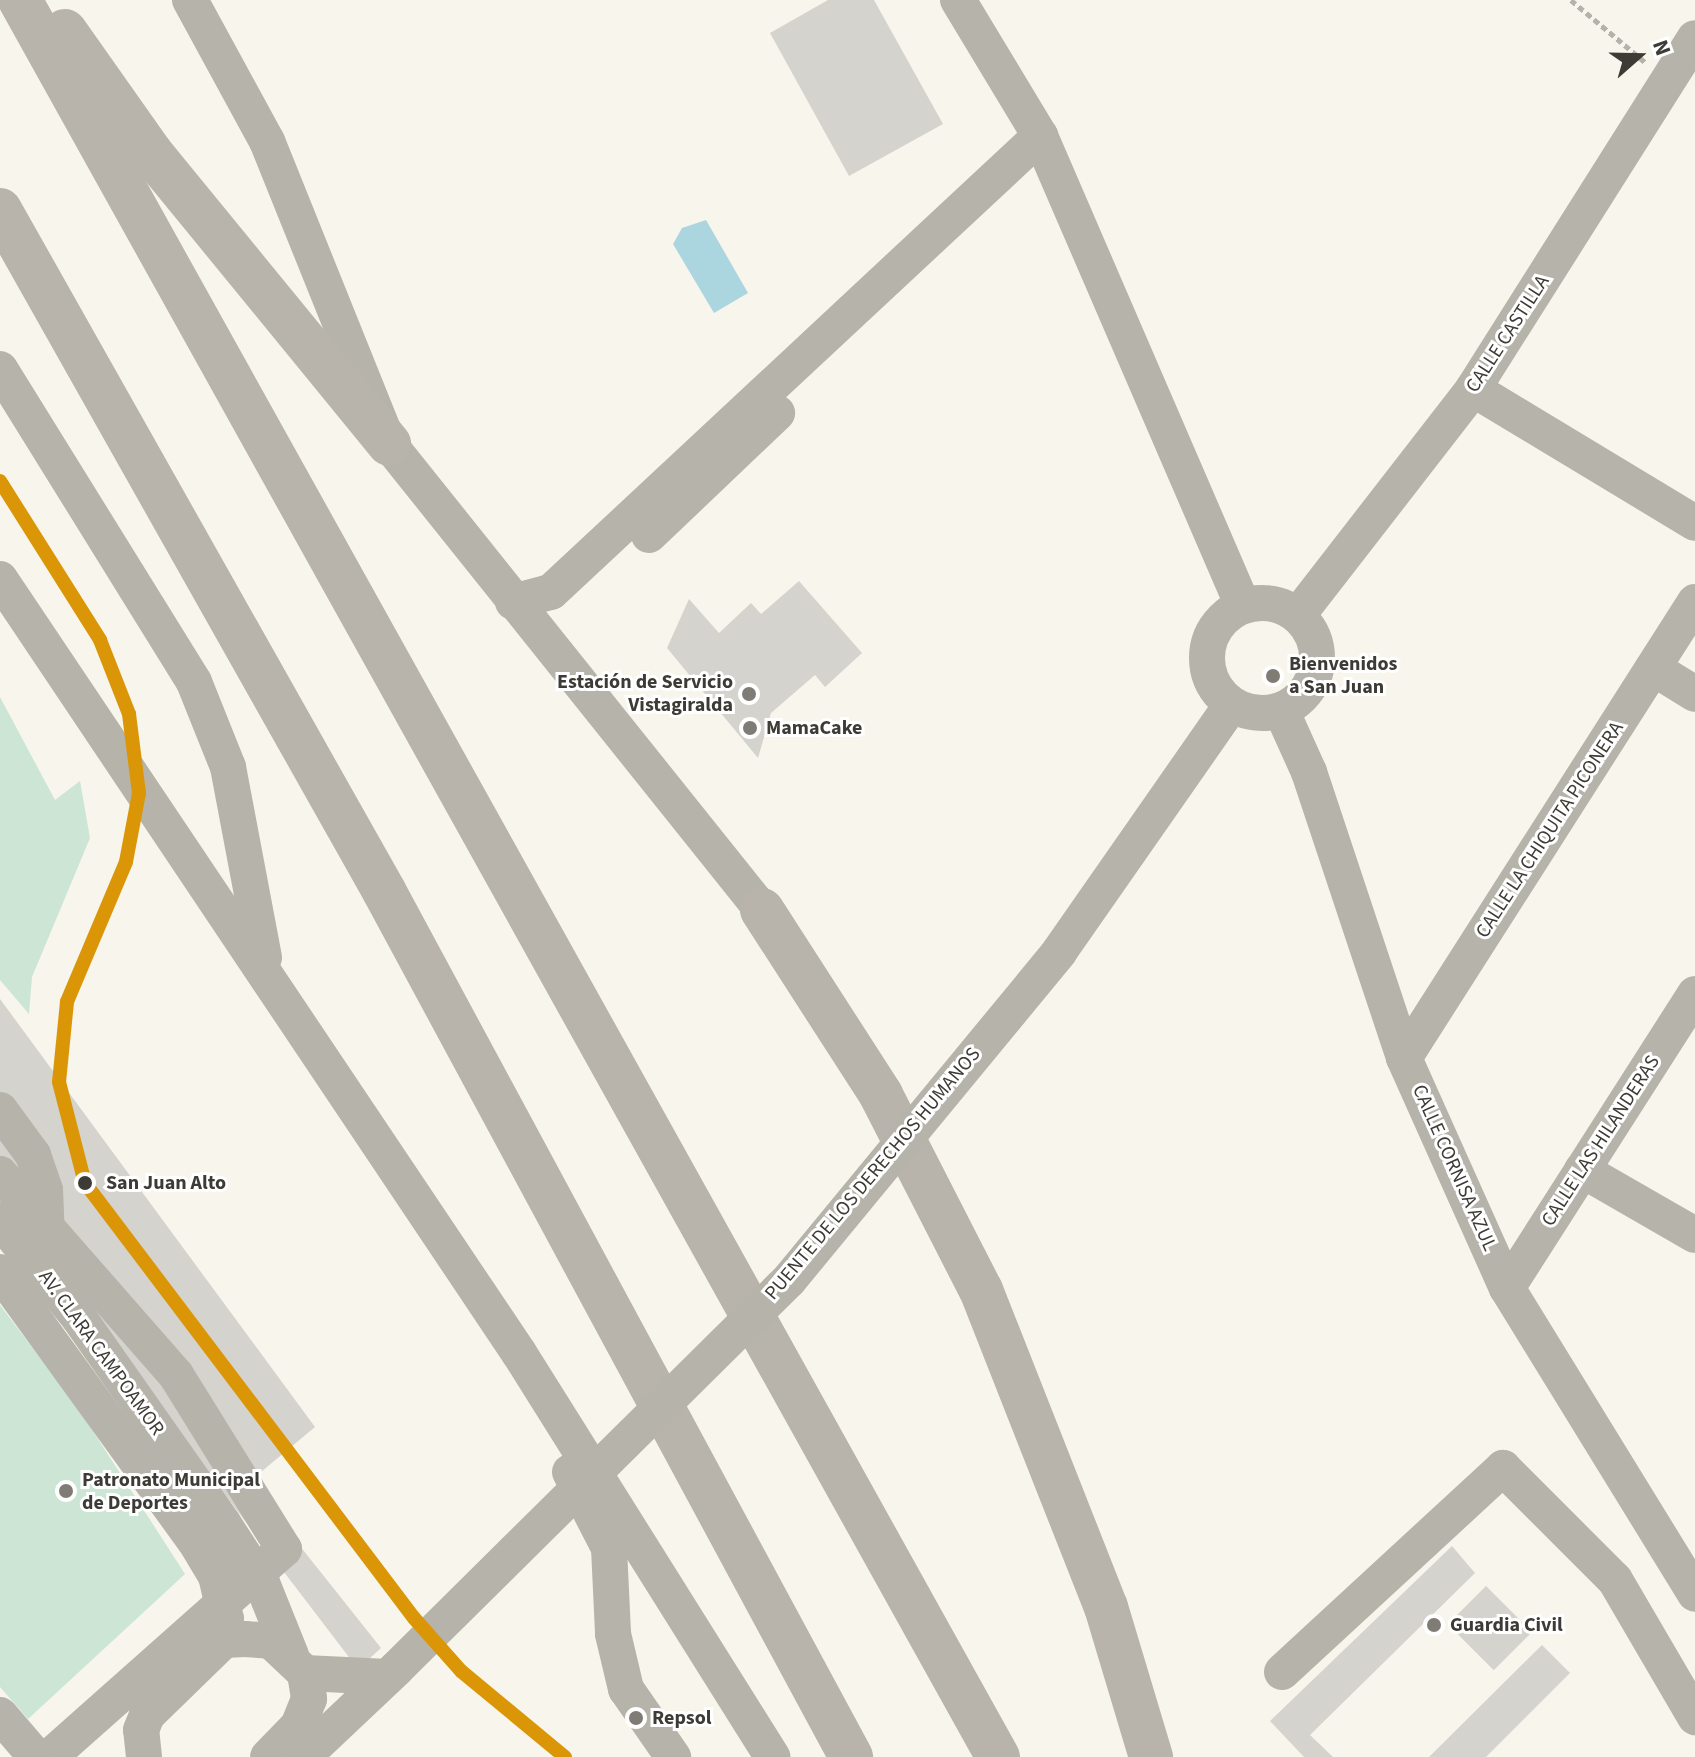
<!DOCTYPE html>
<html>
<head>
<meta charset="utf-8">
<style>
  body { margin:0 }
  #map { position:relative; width:1695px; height:1757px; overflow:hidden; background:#f7f5ec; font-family:"Source Sans 3",sans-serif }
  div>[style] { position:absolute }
  .green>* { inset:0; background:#cce5d4 }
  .water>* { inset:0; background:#abd6df }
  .building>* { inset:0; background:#d5d3cd; transform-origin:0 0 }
  .path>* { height:5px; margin-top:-2.5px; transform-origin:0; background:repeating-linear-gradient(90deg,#b5b2ab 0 6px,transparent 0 10px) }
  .minor>* { height:36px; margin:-18px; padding:0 18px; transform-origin:18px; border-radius:18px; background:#b6b3ab }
  .minor>.ring { margin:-18px; padding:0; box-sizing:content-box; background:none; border:36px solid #b6b3ab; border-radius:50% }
  .major>* { height:44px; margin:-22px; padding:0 22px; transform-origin:22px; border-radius:22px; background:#b9b4ab }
  .minor-bridge>* { height:36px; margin:-18px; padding:0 18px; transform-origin:18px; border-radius:18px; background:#b6b3ab }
  .metro-1>* { height:14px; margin:-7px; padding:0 7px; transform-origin:7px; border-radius:7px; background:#db9608 }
  .dots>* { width:22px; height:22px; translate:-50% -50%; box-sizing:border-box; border:4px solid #fff; border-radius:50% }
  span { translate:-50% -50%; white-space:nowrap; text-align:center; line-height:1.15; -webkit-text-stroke:6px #fff; paint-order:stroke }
  .street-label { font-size:20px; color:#3d3b35 }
  .poi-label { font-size:20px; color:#3d3b35; font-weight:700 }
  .left { translate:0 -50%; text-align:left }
  .right { translate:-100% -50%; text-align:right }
  .stop-label { font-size:20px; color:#3d3b35; font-weight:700 }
  .north { position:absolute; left:1599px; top:16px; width:80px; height:80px; -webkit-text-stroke:6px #fff; paint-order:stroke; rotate:70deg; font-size:22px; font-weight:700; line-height:32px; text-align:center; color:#3d3b35 }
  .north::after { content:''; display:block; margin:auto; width:28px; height:36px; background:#3d3b35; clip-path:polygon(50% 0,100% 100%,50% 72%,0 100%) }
</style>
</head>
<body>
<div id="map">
  <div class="green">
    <div style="clip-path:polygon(0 697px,55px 800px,80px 781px,90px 838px,32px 977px,29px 1014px,0 980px)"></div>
    <div style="clip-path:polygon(0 1305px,78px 1408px,185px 1574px,28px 1719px,0 1687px)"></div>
  </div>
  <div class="water">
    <div style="clip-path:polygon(706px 220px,748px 293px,714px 313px,673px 244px,682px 228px)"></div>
  </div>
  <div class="building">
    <div style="clip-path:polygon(828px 0,874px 0,943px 124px,849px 176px,770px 33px)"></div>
    <div style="clip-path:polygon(799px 581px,862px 653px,825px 687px,815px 675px,771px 713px,758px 758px,667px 648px,689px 599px,719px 633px,751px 603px,761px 614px)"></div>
    <div style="clip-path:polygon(0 999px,315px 1427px,249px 1482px,381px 1648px,358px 1669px,0 1200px)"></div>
    <div style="clip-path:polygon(1452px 1546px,1475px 1573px,1310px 1735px,1333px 1757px,1304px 1757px,1270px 1721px)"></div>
    <div style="left:1486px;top:1586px;width:65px;height:54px;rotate:45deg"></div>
    <div style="clip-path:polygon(1542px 1645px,1570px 1673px,1486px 1757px,1429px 1757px)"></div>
  </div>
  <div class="path">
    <div style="left:1571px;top:0;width:98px;rotate:40deg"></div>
  </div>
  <div class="minor">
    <div style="left:190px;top:0;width:161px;rotate:61.4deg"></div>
    <div style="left:267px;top:141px;width:327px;rotate:68.1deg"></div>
    <div style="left:389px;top:444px;width:597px;rotate:51.33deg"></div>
    <div style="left:958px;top:0;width:159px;rotate:58.9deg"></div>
    <div style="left:1040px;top:136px;width:512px;rotate:66.64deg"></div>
    <div style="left:0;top:369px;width:368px;rotate:58.2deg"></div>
    <div style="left:194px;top:682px;width:92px;rotate:68.2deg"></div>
    <div style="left:228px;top:767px;width:194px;rotate:79.3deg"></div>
    <div style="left:1473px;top:389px;width:259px;rotate:31.1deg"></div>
    <div style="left:649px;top:535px;width:177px;rotate:-43.6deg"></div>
    <div style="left:0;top:579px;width:932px;rotate:56.16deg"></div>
    <div style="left:519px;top:1353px;width:477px;rotate:57.9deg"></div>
    <div style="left:513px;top:602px;width:39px;rotate:-15deg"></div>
    <div style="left:551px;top:592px;width:669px;rotate:-43deg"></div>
    <div class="ring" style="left:1207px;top:603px;width:74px;height:74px"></div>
    <div style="left:1298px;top:615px;width:286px;rotate:-52.2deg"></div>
    <div style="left:1473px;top:389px;width:415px;rotate:-57.7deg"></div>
    <div style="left:1653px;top:668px;width:49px;rotate:31.8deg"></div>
    <div style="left:1281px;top:710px;width:68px;rotate:65.7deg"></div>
    <div style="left:1309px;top:772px;width:301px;rotate:71.6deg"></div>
    <div style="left:1404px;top:1058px;width:252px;rotate:65.9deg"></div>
    <div style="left:1507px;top:1288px;width:359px;rotate:58.4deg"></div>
    <div style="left:1059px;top:952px;width:302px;rotate:-55.1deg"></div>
    <div style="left:1404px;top:1058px;width:541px;rotate:-57.46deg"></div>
    <div style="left:0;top:1110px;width:56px;rotate:53.7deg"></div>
    <div style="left:33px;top:1155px;width:37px;rotate:71deg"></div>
    <div style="left:45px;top:1190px;width:45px;rotate:87.5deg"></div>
    <div style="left:1582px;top:1170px;width:130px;rotate:29.9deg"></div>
    <div style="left:0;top:1174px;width:267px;rotate:48.8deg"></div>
    <div style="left:176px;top:1375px;width:205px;rotate:58.2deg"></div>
    <div style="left:284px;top:1549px;width:313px;rotate:138.4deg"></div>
    <div style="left:0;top:1220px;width:126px;rotate:51.1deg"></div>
    <div style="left:79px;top:1318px;width:251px;rotate:54.9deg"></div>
    <div style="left:223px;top:1523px;width:72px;rotate:57deg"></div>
    <div style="left:262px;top:1583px;width:78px;rotate:68.1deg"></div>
    <div style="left:0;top:1272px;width:332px;rotate:54.1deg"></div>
    <div style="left:195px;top:1541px;width:41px;rotate:59deg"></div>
    <div style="left:216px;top:1576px;width:44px;rotate:76.9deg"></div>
    <div style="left:226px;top:1619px;width:21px;rotate:95deg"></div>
    <div style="left:1507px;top:1288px;width:349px;rotate:-57.4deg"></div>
    <div style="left:570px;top:1472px;width:85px;rotate:62.8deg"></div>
    <div style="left:609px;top:1548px;width:86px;rotate:87.3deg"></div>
    <div style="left:613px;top:1634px;width:57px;rotate:76.7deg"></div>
    <div style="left:626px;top:1689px;width:83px;rotate:55.3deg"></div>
    <div style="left:1282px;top:1672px;width:301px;rotate:-42.7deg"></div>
    <div style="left:1503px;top:1468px;width:158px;rotate:45deg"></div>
    <div style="left:1615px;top:1580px;width:159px;rotate:59.7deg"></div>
    <div style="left:305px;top:1673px;width:82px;rotate:2.8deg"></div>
    <div style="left:0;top:1715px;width:55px;rotate:49.4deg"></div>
    <div style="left:144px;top:1757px;width:27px;rotate:-96deg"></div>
    <div style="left:141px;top:1730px;width:16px;rotate:-68deg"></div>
    <div style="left:147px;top:1715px;width:107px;rotate:-44.2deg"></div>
    <div style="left:224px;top:1640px;width:21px;rotate:-3deg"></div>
    <div style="left:245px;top:1639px;width:26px;rotate:4deg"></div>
    <div style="left:271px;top:1641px;width:47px;rotate:43.3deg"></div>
    <div style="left:305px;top:1673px;width:26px;rotate:81deg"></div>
    <div style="left:309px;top:1699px;width:29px;rotate:112deg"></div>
    <div style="left:298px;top:1726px;width:43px;rotate:134.1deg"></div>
    <div style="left:303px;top:1757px;width:128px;rotate:-43.4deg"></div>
  </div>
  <div class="major">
    <div style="left:20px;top:0;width:2011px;rotate:60.9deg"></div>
    <div style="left:65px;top:31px;width:149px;rotate:54.8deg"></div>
    <div style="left:151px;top:153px;width:376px;rotate:50.7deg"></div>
    <div style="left:0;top:210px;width:782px;rotate:60.58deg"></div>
    <div style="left:384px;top:891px;width:984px;rotate:61.66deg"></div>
    <div style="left:762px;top:910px;width:220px;rotate:57.2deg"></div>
    <div style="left:881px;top:1095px;width:219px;rotate:62.9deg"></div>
    <div style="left:981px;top:1290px;width:341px;rotate:68.5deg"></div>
    <div style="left:1106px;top:1607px;width:157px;rotate:73.3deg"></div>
  </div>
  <div class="minor-bridge">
    <div style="left:396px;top:1669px;width:553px;rotate:-44.71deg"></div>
    <div style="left:789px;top:1280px;width:425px;rotate:-50.5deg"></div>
  </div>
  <div class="metro-1">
    <div style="left:0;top:481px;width:188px;rotate:57.8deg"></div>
    <div style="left:100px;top:640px;width:79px;rotate:68.6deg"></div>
    <div style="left:129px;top:714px;width:80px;rotate:82.8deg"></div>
    <div style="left:139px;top:793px;width:70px;rotate:100.7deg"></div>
    <div style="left:126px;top:862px;width:152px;rotate:112.9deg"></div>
    <div style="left:67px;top:1002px;width:80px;rotate:95.7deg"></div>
    <div style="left:59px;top:1082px;width:104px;rotate:75.6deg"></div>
    <div style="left:85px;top:1183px;width:545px;rotate:52.9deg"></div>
    <div style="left:414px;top:1618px;width:71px;rotate:48.4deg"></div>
    <div style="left:461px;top:1671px;width:135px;rotate:39.6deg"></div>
  </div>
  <div class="dots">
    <div style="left:1273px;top:676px;background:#7e7c75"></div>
    <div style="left:749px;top:694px;background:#7e7c75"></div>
    <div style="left:750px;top:728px;background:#7e7c75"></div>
    <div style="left:85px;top:1183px;background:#3d3b35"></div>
    <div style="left:66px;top:1491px;background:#7e7c75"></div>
    <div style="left:1434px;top:1625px;background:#7e7c75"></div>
    <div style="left:636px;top:1718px;background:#7e7c75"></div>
  </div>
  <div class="street-label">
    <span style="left:1508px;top:334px;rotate:-57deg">CALLE CASTILLA</span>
    <span style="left:1550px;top:830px;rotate:-57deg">CALLE LA CHIQUITA PICONERA</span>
    <span style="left:1601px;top:1141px;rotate:-57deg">CALLE LAS HILANDERAS</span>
    <span style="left:1454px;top:1168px;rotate:66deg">CALLE CORNISA AZUL</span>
    <span style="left:873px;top:1174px;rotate:-50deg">PUENTE DE LOS DERECHOS HUMANOS</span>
    <span style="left:101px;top:1353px;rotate:54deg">AV. CLARA CAMPOAMOR</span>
  </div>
  <div class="poi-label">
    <span class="left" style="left:1289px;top:676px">Bienvenidos<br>a San Juan</span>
    <span class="right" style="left:733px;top:694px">Estación de Servicio<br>Vistagiralda</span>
    <span class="left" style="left:766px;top:728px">MamaCake</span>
    <span class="left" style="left:82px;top:1492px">Patronato Municipal<br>de Deportes</span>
    <span class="left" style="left:1450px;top:1625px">Guardia Civil</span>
    <span class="left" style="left:652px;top:1718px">Repsol</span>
  </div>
  <div class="stop-label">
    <span class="left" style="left:106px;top:1183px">San Juan Alto</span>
  </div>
  <div class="north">N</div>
</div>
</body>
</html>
